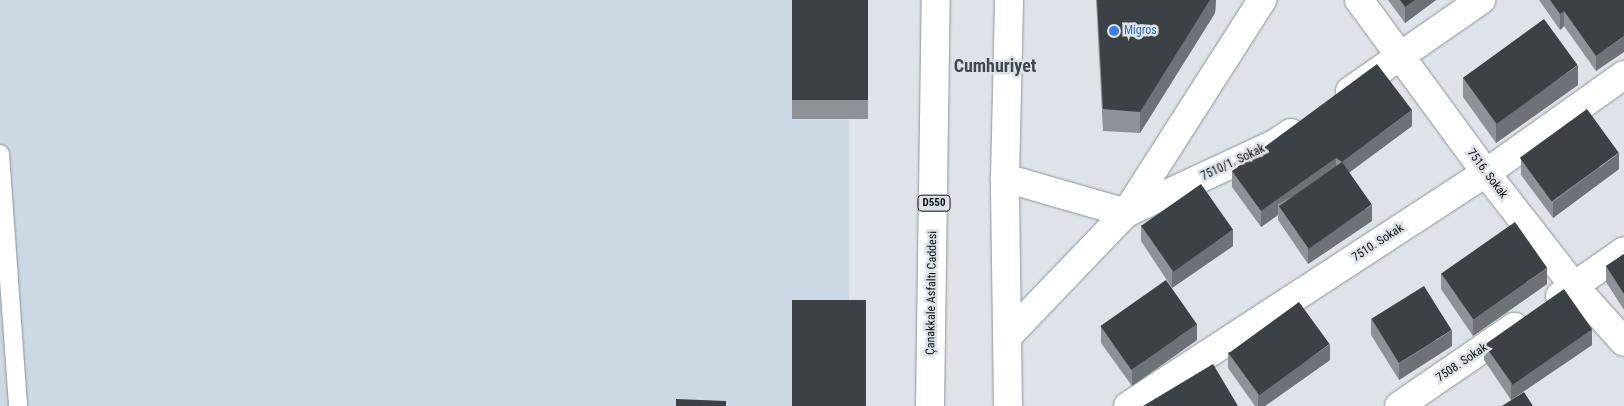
<!DOCTYPE html>
<html>
<head>
<meta charset="utf-8">
<style>
  body { margin:0 }
  #map { position:relative; width:1624px; height:406px; overflow:hidden; background:#dde3e9; font-family:"Roboto Condensed",sans-serif }
  div>[style] { position:absolute }
  .built>* { inset:0; background:#ccd8e4; transform-origin:0 0 }
  .roads { filter:drop-shadow(0 0 1px #8d9399) drop-shadow(0 0 1px #8d9399) }
  .service>* { height:18px; margin:-9px; padding:0 9px; transform-origin:9px; border-radius:9px; background:#fff }
  .minor>* { height:28px; margin:-14px; padding:0 14px; transform-origin:14px; border-radius:14px; background:#fff }
  .tertiary>* { height:28px; margin:-14px; padding:0 14px; transform-origin:14px; border-radius:14px; background:#fff }
  .trunk>* { height:28px; margin:-14px; padding:0 14px; transform-origin:14px; border-radius:14px; background:#fff }
  .wall>* { inset:0; background:#8c9298; transform-origin:0 0 }
  .shaded-wall>* { inset:0; background:#6c7277 }
  .building>* { inset:0; background:#3c4146; transform-origin:0 0 }
  .dots>* { width:14px; height:14px; translate:-50% -50%; box-sizing:border-box; border:2px solid #dde3e9; border-radius:50% }
  span { translate:-50% -50%; white-space:nowrap; text-align:center; line-height:1.15; -webkit-text-stroke:5px #dde3e9; paint-order:stroke }
  .shield-label span { padding:1px 4px; background:#dde3e9; border:1px solid; border-radius:4px; -webkit-text-stroke-width:0 }
  .shield-label { font-size:11px; color:#0c0e10; font-weight:700 }
  .shop-label { font-size:12px; color:#366cbe }
  .left { translate:0 -50%; text-align:left }
  .street-label { font-size:12px; color:#0c0e10 }
  .district-label { font-size:18px; color:#43484e; font-weight:700 }
</style>
</head>
<body>
<div id="map">
  <div class="built">
    <div style="left:0;top:0;width:849px;height:406px"></div>
  </div>
  <div class="roads">
    <div class="service">
      <div style="left:0;top:154px;width:253px;rotate:85.9deg"></div>
    </div>
    <div class="minor">
      <div style="left:1359px;top:0;width:215px;rotate:53.7deg"></div>
      <div style="left:1486px;top:173px;width:143px;rotate:52.1deg"></div>
      <div style="left:1574px;top:286px;width:75px;rotate:48.2deg"></div>
      <div style="left:1350px;top:91px;width:160px;rotate:-34.8deg"></div>
      <div style="left:1126px;top:213px;width:166px;rotate:-25deg"></div>
      <div style="left:1276px;top:143px;width:18px;rotate:-34deg"></div>
      <div style="left:1560px;top:296px;width:78px;rotate:-35.1deg"></div>
      <div style="left:1128px;top:406px;width:427px;rotate:-33.1deg"></div>
      <div style="left:1486px;top:173px;width:169px;rotate:-35.4deg"></div>
      <div style="left:1399px;top:406px;width:140px;rotate:-34.5deg"></div>
    </div>
    <div class="tertiary">
      <div style="left:1005px;top:178px;width:126px;rotate:16.1deg"></div>
      <div style="left:1126px;top:213px;width:253px;rotate:-57.4deg"></div>
      <div style="left:1007px;top:337px;width:172px;rotate:-46.2deg"></div>
    </div>
    <div class="trunk">
      <div style="left:930px;top:406px;width:406px;rotate:-89.2deg"></div>
      <div style="left:1008px;top:406px;width:228px;rotate:-90.8deg"></div>
      <div style="left:1005px;top:178px;width:178px;rotate:-88.7deg"></div>
    </div>
  </div>
  <div class="wall">
    <div style="left:792px;top:0;width:76px;height:119px"></div>
    <div style="clip-path:polygon(1096px 0,1216px 0,1215px 13px,1140px 133px,1103px 131px)"></div>
    <div style="clip-path:polygon(1388px 0,1436px 0,1405px 23px)"></div>
    <div style="clip-path:polygon(1539px 0,1624px 0,1596px 71px,1564px 26px,1560px 30px)"></div>
    <div style="clip-path:polygon(1463px 77px,1578px 85px,1496px 143px,1463px 97px)"></div>
    <div style="clip-path:polygon(1412px 126px,1349px 172px,1372px 221px,1308px 264px,1278px 220px,1278px 215px,1261px 227px,1232px 187px,1232px 171px)"></div>
    <div style="clip-path:polygon(1521px 159px,1619px 169px,1553px 218px,1521px 175px)"></div>
    <div style="clip-path:polygon(1141px 225px,1233px 246px,1172px 288px,1141px 241px)"></div>
    <div style="clip-path:polygon(1624px 254px,1624px 310px,1606px 282px,1606px 266px)"></div>
    <div style="clip-path:polygon(1441px 273px,1547px 284px,1473px 336px,1441px 289px)"></div>
    <div style="clip-path:polygon(1371px 319px,1452px 346px,1399px 380px,1371px 335px)"></div>
    <div style="clip-path:polygon(1101px 327px,1197px 340px,1132px 386px,1101px 343px)"></div>
    <div style="clip-path:polygon(1484px 344px,1592px 345px,1511px 400px,1484px 360px)"></div>
    <div style="clip-path:polygon(1228px 352px,1330px 360px,1265px 406px,1255px 406px,1228px 368px)"></div>
  </div>
  <div class="shaded-wall">
    <div style="clip-path:polygon(1210px 0,1216px 0,1215px 13px,1140px 133px,1140px 112px)"></div>
    <div style="clip-path:polygon(1415px 0,1436px 0,1405px 23px,1405px 7px)"></div>
    <div style="clip-path:polygon(1564px 11px,1564px 26px,1560px 30px,1560px 14px)"></div>
    <div style="clip-path:polygon(1624px 36px,1624px 52px,1596px 71px,1596px 56px)"></div>
    <div style="clip-path:polygon(1578px 65px,1578px 85px,1496px 143px,1496px 123px)"></div>
    <div style="clip-path:polygon(1412px 110px,1412px 126px,1342px 178px,1342px 162px)"></div>
    <div style="clip-path:polygon(1619px 153px,1619px 169px,1553px 218px,1553px 202px)"></div>
    <div style="clip-path:polygon(1336px 158px,1336px 174px,1278px 204px,1278px 215px,1261px 227px,1261px 211px)"></div>
    <div style="clip-path:polygon(1372px 205px,1372px 221px,1308px 264px,1308px 248px)"></div>
    <div style="clip-path:polygon(1233px 230px,1233px 246px,1172px 288px,1172px 272px)"></div>
    <div style="clip-path:polygon(1547px 268px,1547px 284px,1473px 336px,1473px 320px)"></div>
    <div style="clip-path:polygon(1197px 324px,1197px 340px,1132px 386px,1132px 370px)"></div>
    <div style="clip-path:polygon(1592px 329px,1592px 345px,1511px 400px,1511px 384px)"></div>
    <div style="clip-path:polygon(1452px 330px,1452px 346px,1399px 380px,1399px 364px)"></div>
    <div style="clip-path:polygon(1330px 344px,1330px 360px,1265px 406px,1258px 406px,1258px 395px)"></div>
  </div>
  <div class="building">
    <div style="left:792px;top:0;width:76px;height:100px"></div>
    <div style="clip-path:polygon(1097px 0,1210px 0,1140px 112px,1103px 109px)"></div>
    <div style="clip-path:polygon(1400px 0,1415px 0,1405px 7px)"></div>
    <div style="clip-path:polygon(1550px 0,1624px 0,1624px 36px,1596px 56px,1564px 11px,1560px 14px)"></div>
    <div style="left:1544px;top:19px;width:57px;height:100px;rotate:54deg"></div>
    <div style="clip-path:polygon(1377px 64px,1412px 110px,1342px 162px,1336px 158px,1261px 211px,1232px 171px)"></div>
    <div style="left:1587px;top:109px;width:54px;height:83px;rotate:54deg"></div>
    <div style="left:1342px;top:162px;width:52px;height:77px;rotate:55deg"></div>
    <div style="left:1201px;top:184px;width:56px;height:73px;rotate:55deg"></div>
    <div style="left:1515px;top:222px;width:56px;height:90px;rotate:55deg"></div>
    <div style="clip-path:polygon(1624px 254px,1624px 294px,1606px 266px)"></div>
    <div style="left:1166px;top:280px;width:54px;height:80px;rotate:55deg"></div>
    <div style="left:1424px;top:286px;width:52px;height:62px;rotate:58deg"></div>
    <div style="left:1564px;top:289px;width:49px;height:97px;rotate:55deg"></div>
    <div style="left:792px;top:300px;width:74px;height:106px"></div>
    <div style="left:1299px;top:302px;width:52px;height:87px;rotate:54deg"></div>
    <div style="clip-path:polygon(1213px 364px,1238px 406px,1143px 406px)"></div>
    <div style="clip-path:polygon(1524px 392px,1533px 406px,1502px 406px)"></div>
    <div style="clip-path:polygon(676px 399px,726px 401px,726px 406px,676px 406px)"></div>
  </div>
  <div class="dots">
    <div style="left:1114px;top:31px;background:#3f7fe0"></div>
  </div>
  <div class="shield-label">
    <span style="left:934px;top:203px">D550</span>
  </div>
  <div class="shop-label">
    <span class="left" style="left:1124px;top:31px">Migros</span>
  </div>
  <div class="street-label">
    <span style="left:1233px;top:163px;rotate:-25deg">7510/1. Sokak</span>
    <span style="left:1487px;top:174px;rotate:53deg">7516. Sokak</span>
    <span style="left:1378px;top:243px;rotate:-33deg">7510. Sokak</span>
    <span style="left:932px;top:293px;rotate:-89deg">Çanakkale Asfaltı Caddesi</span>
    <span style="left:1462px;top:363px;rotate:-34deg">7508. Sokak</span>
  </div>
  <div class="district-label">
    <span style="left:995px;top:66px">Cumhuriyet</span>
  </div>
</div>
</body>
</html>
